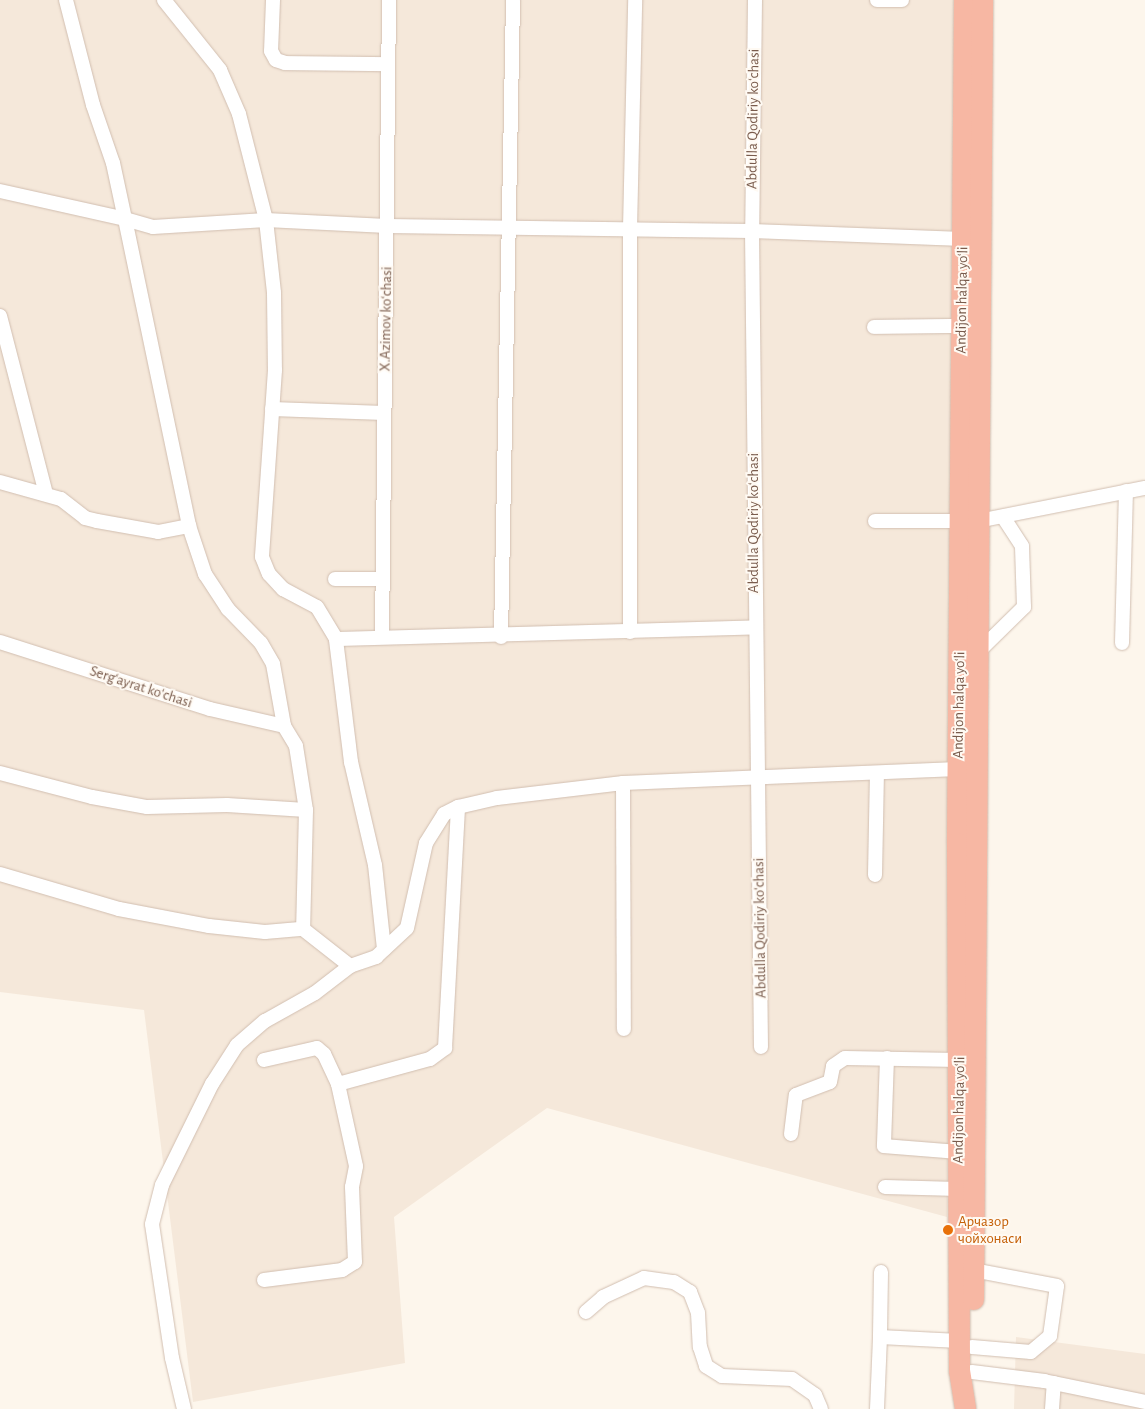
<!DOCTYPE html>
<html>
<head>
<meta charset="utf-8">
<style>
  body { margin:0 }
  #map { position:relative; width:1145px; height:1409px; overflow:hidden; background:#fdf6ec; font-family:"Alegreya Sans",sans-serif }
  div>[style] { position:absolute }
  .residential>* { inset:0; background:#f5e8da }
  .roads { filter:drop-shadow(0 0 1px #d1beb0) drop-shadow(0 0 1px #d1beb0) }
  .minor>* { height:14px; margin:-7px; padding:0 7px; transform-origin:7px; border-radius:7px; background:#fff }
  .highway>* { height:21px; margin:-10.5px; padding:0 10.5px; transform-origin:10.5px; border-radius:10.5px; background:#f7b7a3 }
  .dots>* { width:14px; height:14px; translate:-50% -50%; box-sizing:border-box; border:2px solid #fffaf3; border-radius:50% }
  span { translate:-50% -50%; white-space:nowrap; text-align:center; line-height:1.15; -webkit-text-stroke:4px #fffaf3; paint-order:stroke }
  .street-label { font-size:15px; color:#7a5c4d }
  .food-label { font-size:15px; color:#c56008 }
  .left { translate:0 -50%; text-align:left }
</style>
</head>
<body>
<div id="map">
  <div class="residential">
    <div style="clip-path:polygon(0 0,955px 0,947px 1217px,547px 1108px,394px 1217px,405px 1363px,193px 1402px,144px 1010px,0 992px)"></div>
    <div style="clip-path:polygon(1016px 1337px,1145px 1354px,1145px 1409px,1014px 1409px)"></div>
  </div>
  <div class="roads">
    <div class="minor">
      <div style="left:66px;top:0;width:108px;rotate:75.6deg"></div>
      <div style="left:93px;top:105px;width:61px;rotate:71deg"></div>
      <div style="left:113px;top:163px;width:57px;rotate:77.9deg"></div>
      <div style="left:125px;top:219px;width:29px;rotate:16deg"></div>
      <div style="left:153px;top:227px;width:113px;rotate:-3.5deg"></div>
      <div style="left:266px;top:220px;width:121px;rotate:2.8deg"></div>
      <div style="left:387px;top:226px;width:365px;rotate:0.8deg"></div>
      <div style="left:752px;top:231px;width:211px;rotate:2.2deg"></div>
      <div style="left:164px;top:0;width:90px;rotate:51.3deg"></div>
      <div style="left:220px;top:70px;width:48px;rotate:66.6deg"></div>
      <div style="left:239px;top:114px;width:109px;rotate:75.7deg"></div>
      <div style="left:266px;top:220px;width:73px;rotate:83.7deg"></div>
      <div style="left:274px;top:293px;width:77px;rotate:89.3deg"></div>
      <div style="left:275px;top:370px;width:187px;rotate:94deg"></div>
      <div style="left:262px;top:557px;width:18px;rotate:68deg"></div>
      <div style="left:269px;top:574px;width:21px;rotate:47deg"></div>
      <div style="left:283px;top:589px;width:38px;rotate:28deg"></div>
      <div style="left:317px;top:607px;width:37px;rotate:59deg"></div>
      <div style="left:273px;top:0;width:51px;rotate:92.2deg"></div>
      <div style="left:271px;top:51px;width:10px;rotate:61deg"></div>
      <div style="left:276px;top:60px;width:9px;rotate:18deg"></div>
      <div style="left:285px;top:63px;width:103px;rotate:0.6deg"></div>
      <div style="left:755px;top:0;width:231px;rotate:90.7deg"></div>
      <div style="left:752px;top:231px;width:816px;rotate:89.37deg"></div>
      <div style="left:877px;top:0;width:25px"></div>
      <div style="left:0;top:191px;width:128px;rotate:12.6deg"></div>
      <div style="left:125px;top:219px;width:314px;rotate:78.2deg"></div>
      <div style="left:189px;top:526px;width:51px;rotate:71.6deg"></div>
      <div style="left:205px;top:574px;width:42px;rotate:56.7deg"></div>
      <div style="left:228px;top:609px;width:47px;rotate:45.9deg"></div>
      <div style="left:261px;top:643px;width:24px;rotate:60deg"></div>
      <div style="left:273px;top:664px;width:63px;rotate:79.9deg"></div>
      <div style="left:284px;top:726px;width:23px;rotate:59deg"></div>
      <div style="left:296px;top:746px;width:65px;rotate:81.1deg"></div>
      <div style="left:306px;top:810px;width:119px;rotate:91.4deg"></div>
      <div style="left:303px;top:929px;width:60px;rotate:38.2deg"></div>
      <div style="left:350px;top:966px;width:28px;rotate:-19deg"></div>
      <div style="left:376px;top:957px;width:42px;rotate:-43.1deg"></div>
      <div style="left:407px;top:928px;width:87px;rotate:-77.4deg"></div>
      <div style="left:426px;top:843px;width:34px;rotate:-58deg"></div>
      <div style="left:444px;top:814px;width:16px;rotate:-27deg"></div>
      <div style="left:458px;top:807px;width:40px;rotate:-13deg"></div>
      <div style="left:497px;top:798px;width:127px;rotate:-6.8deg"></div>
      <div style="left:623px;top:783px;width:335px;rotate:-2.4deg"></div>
      <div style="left:0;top:316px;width:184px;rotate:75.5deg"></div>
      <div style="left:874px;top:327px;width:88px;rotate:-0.7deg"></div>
      <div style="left:272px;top:409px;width:112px;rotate:2deg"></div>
      <div style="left:0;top:482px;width:63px;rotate:15.6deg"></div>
      <div style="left:61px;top:499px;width:31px;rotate:38deg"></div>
      <div style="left:85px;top:518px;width:12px;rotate:14deg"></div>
      <div style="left:97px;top:521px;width:62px;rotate:10.2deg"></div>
      <div style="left:158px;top:532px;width:32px;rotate:-11deg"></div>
      <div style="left:875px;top:521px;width:85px"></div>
      <div style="left:978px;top:521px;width:170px;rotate:-11.2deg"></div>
      <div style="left:335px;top:579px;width:48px"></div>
      <div style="left:630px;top:632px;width:403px;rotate:-90deg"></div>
      <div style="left:630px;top:229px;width:229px;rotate:-88.7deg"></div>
      <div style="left:382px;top:637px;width:637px;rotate:-89.37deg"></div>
      <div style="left:501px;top:637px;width:637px;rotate:-88.92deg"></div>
      <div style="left:0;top:642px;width:220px;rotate:17.7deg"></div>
      <div style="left:210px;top:709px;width:76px;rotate:12.9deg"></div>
      <div style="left:1122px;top:643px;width:152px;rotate:-88.5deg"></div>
      <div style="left:977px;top:653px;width:66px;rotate:-44.4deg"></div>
      <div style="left:1024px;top:607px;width:61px;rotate:-91.9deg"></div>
      <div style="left:1022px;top:546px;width:35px;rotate:-123deg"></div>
      <div style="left:0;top:773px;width:95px;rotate:14.6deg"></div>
      <div style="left:92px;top:797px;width:56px;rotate:10.3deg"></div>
      <div style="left:147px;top:807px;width:80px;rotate:-1.4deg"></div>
      <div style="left:227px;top:805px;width:79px;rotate:3.6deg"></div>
      <div style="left:623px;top:783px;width:246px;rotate:89.8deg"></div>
      <div style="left:0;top:874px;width:124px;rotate:16.4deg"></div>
      <div style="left:119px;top:909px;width:92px;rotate:10.7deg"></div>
      <div style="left:209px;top:926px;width:56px;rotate:6.1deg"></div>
      <div style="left:265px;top:932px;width:38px;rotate:-5deg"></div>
      <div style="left:875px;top:875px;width:100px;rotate:-88.9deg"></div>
      <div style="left:384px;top:949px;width:84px;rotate:-96.1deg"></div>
      <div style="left:375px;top:865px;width:106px;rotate:-103.1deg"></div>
      <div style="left:351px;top:762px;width:124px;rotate:-97deg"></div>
      <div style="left:336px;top:639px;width:418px;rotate:-1.6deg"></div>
      <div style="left:887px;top:1058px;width:88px;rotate:92deg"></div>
      <div style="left:884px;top:1146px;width:74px;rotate:4.6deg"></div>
      <div style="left:264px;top:1060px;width:54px;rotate:-12.8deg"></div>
      <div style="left:317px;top:1048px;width:9px;rotate:41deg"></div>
      <div style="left:324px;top:1054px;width:33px;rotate:65deg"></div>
      <div style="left:791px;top:1134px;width:39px;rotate:-83deg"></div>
      <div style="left:796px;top:1095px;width:36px;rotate:-21deg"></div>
      <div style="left:830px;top:1082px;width:16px;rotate:-79deg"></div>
      <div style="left:833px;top:1066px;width:14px;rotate:-34deg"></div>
      <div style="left:845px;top:1058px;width:114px;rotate:1deg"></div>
      <div style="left:885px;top:1187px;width:73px;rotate:1.6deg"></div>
      <div style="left:881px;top:1272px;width:65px;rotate:90.9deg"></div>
      <div style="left:880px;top:1337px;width:79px;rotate:2.9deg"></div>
      <div style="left:264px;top:1280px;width:79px;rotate:-7.3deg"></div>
      <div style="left:342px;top:1270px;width:15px;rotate:-32deg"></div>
      <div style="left:355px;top:1262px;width:75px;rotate:-92.3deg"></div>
      <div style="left:352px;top:1187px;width:21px;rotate:-79deg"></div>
      <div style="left:356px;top:1166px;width:84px;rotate:-102.4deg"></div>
      <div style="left:338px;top:1084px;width:95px;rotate:-15.2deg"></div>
      <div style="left:430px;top:1059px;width:19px;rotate:-36deg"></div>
      <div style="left:445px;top:1048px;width:241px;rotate:-86.9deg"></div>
      <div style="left:586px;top:1312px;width:23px;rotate:-41deg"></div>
      <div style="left:603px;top:1297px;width:45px;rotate:-24.9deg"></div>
      <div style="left:644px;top:1278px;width:30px;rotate:8deg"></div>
      <div style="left:674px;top:1282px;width:19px;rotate:32deg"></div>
      <div style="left:690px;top:1292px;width:22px;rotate:69deg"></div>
      <div style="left:698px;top:1313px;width:34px;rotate:87deg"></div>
      <div style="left:700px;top:1347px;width:20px;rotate:72deg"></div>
      <div style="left:706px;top:1366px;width:19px;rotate:32deg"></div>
      <div style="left:722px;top:1376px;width:70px;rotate:2.5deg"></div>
      <div style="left:792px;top:1379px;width:28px;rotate:35deg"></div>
      <div style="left:815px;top:1395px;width:15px;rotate:67deg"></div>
      <div style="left:972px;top:1347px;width:59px;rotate:4.8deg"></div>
      <div style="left:1031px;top:1352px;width:25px;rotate:-40deg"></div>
      <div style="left:1050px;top:1336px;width:50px;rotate:-82deg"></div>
      <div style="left:1057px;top:1286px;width:86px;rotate:-169.2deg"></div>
      <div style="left:972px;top:1372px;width:73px;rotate:7.1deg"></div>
      <div style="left:1044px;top:1381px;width:103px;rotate:11.7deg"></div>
      <div style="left:184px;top:1409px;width:52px;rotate:-103.2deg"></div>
      <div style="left:172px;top:1358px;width:135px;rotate:-98.5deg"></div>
      <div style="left:152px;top:1224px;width:40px;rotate:-75.6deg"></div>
      <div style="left:162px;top:1185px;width:113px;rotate:-63.7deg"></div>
      <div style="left:212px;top:1084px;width:46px;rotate:-57.3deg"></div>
      <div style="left:237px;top:1045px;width:37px;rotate:-41deg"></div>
      <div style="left:265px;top:1021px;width:57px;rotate:-29.2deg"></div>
      <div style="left:315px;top:993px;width:44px;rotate:-37.6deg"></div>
      <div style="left:877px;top:1409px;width:72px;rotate:-87.6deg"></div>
      <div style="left:1052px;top:1409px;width:26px;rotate:-86deg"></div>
    </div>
    <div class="highway">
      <div style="left:964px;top:0;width:843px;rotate:90.48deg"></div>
      <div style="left:957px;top:843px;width:527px;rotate:89.78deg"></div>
      <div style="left:959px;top:1370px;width:39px;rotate:81deg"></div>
      <div style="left:973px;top:1299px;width:1299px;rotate:-89.6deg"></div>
    </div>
  </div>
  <div class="dots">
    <div style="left:948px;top:1230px;background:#e8710a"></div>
  </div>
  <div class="street-label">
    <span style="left:753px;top:119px;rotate:-89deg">Abdulla Qodiriy koʻchasi</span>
    <span style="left:962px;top:300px;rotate:-89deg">Andijon halqa yo‘li</span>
    <span style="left:386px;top:319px;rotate:-89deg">X.Azimov koʻchasi</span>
    <span style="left:754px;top:523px;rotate:-90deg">Abdulla Qodiriy koʻchasi</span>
    <span style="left:141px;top:687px;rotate:18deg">Sergʻayrat koʻchasi</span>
    <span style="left:959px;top:705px;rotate:-89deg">Andijon halqa yo‘li</span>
    <span style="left:760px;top:928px;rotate:-91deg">Abdulla Qodiriy koʻchasi</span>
    <span style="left:959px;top:1110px;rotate:-89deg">Andijon halqa yo‘li</span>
  </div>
  <div class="food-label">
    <span class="left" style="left:958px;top:1230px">Арчазор<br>чойхонаси</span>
  </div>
</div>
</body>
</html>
